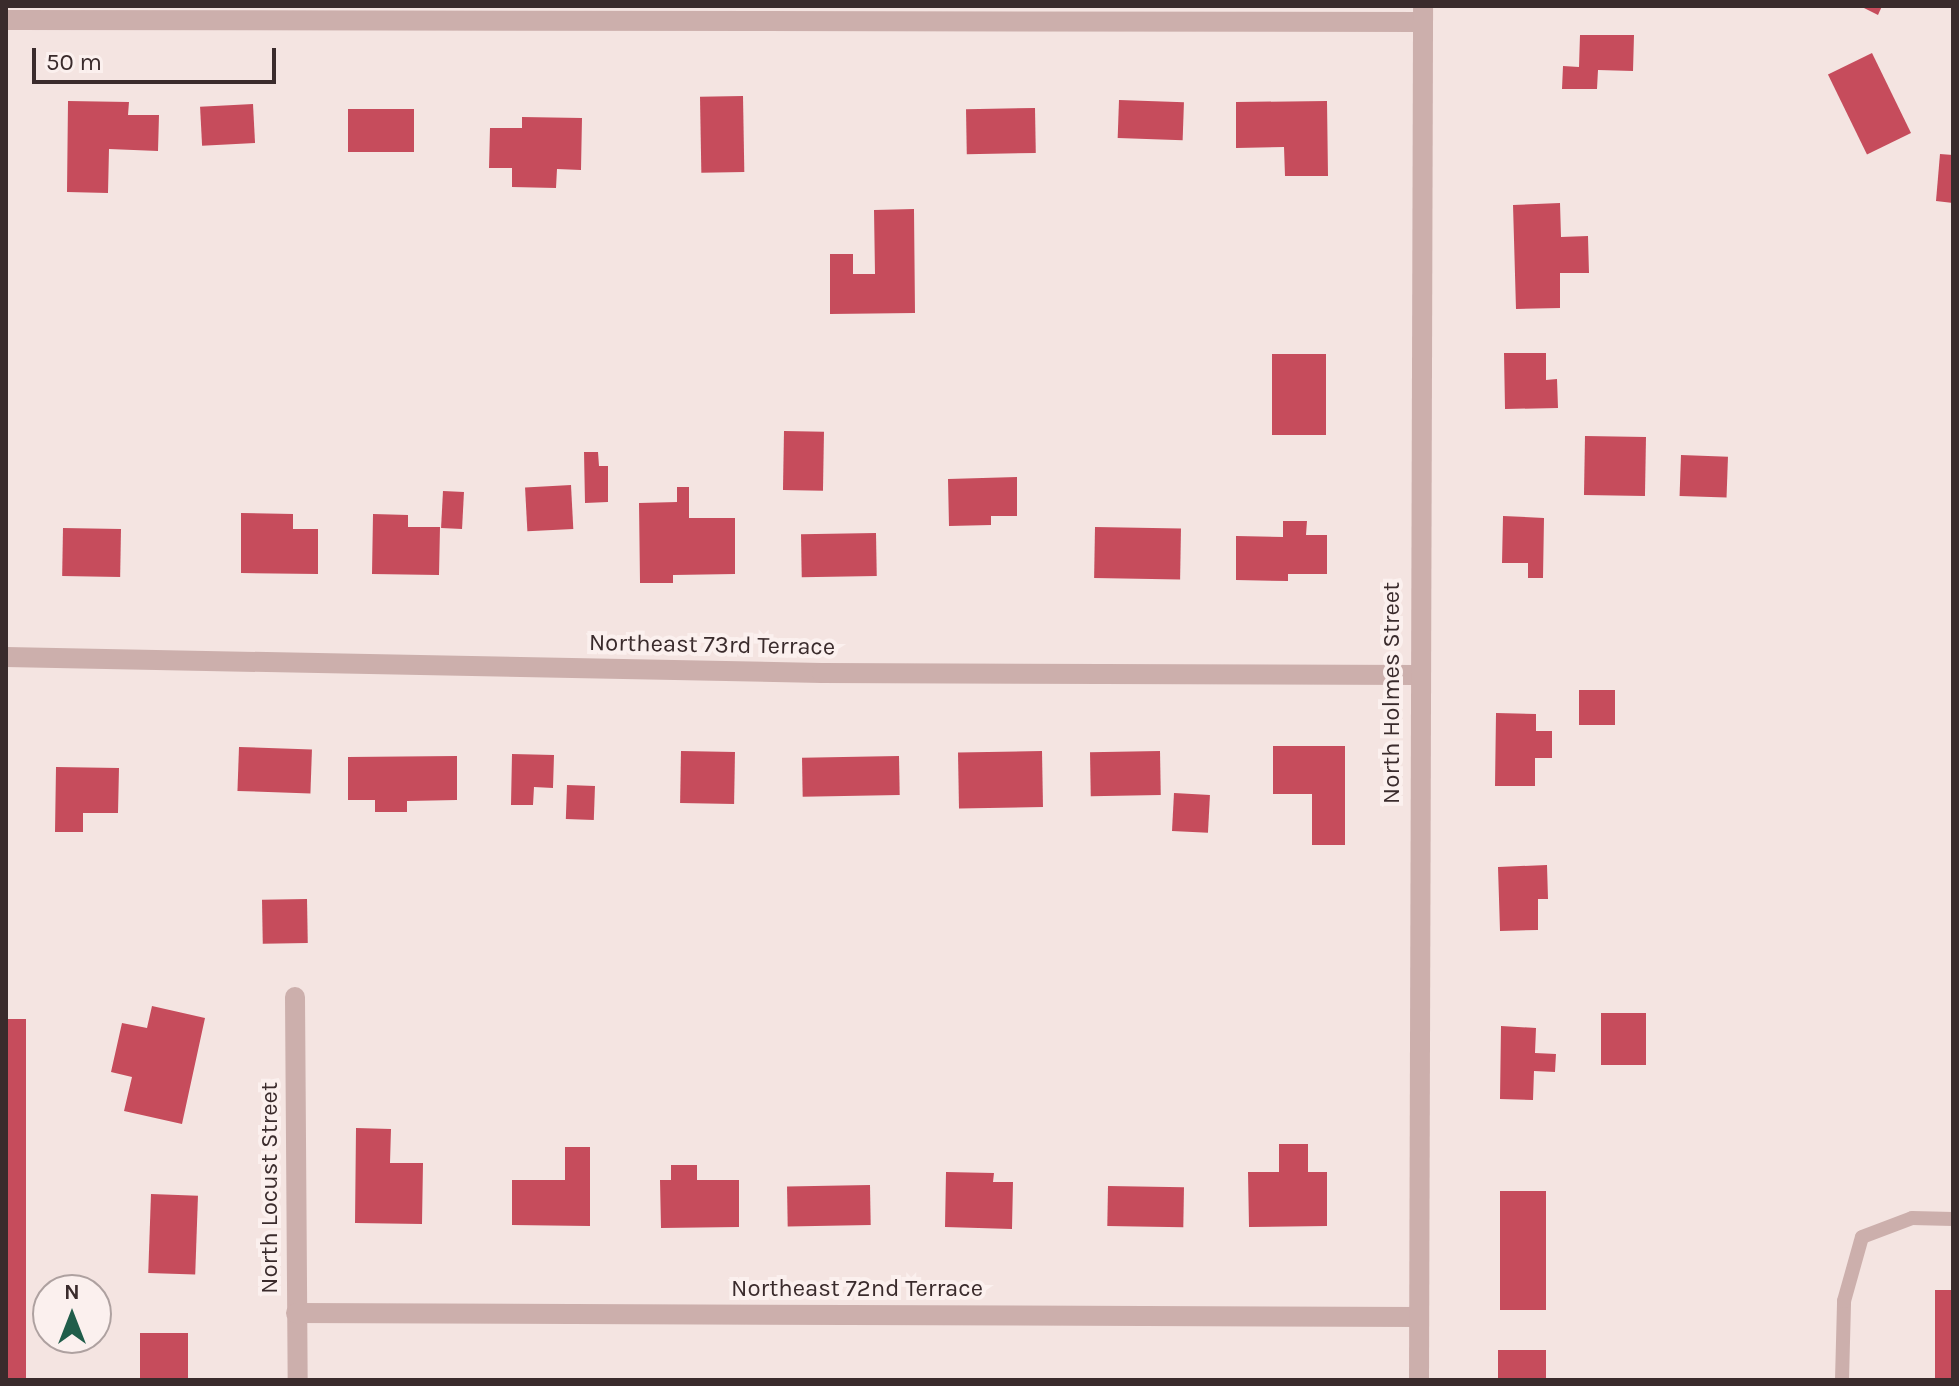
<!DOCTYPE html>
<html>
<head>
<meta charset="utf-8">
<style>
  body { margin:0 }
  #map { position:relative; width:1959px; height:1386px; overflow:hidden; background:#f4e4e1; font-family:Karla,sans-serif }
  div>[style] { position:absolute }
  .building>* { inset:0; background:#c64c5c; transform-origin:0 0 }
  .lane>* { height:14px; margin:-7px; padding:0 7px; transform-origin:7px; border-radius:7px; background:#ccafac }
  .street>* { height:20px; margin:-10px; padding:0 10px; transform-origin:10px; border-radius:10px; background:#ccafac }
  span { translate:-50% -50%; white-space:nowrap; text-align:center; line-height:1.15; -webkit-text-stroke:8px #fbf0ee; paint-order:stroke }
  .street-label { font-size:24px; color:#3a2b2c }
  .frame { position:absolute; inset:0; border:8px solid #3a2b2c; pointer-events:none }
  .north { position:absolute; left:32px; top:1274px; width:80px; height:80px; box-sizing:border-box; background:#fbf0ee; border:2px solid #aea1a0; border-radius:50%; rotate:0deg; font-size:22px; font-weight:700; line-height:32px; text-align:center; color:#3a2b2c }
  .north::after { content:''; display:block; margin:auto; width:28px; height:36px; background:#205d4a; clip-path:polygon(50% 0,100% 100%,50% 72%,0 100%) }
  .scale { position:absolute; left:32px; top:48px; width:244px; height:36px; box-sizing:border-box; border:4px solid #3a2b2c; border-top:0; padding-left:10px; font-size:24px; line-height:28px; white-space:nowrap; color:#3a2b2c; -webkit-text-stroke:6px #fbf0ee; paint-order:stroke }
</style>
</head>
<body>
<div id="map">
  <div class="building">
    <div style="clip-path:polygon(1860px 6px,1882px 6px,1878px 15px)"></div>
    <div style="clip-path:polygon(1580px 35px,1634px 35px,1633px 71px,1598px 70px,1597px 89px,1562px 89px,1563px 66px,1579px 67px)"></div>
    <div style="left:1872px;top:53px;width:89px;height:49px;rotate:64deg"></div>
    <div style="left:743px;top:96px;width:76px;height:43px;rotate:89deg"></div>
    <div style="left:1119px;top:100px;width:65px;height:38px;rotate:2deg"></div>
    <div style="clip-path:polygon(68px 101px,129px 102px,128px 115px,159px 115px,158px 151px,109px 149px,108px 193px,67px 192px)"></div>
    <div style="clip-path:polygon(1327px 101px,1328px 176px,1285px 176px,1284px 147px,1236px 148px,1236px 102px)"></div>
    <div style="left:253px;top:104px;width:39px;height:53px;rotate:87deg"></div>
    <div style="left:1035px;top:108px;width:45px;height:69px;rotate:89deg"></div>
    <div style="left:414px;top:109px;width:43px;height:66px;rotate:90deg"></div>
    <div style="clip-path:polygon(522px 117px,582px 118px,581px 170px,557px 169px,556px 188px,512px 187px,512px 168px,489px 168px,490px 128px,522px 128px)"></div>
    <div style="clip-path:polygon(1940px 154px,1953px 155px,1953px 203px,1936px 201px)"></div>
    <div style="clip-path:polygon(1560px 203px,1561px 237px,1588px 236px,1589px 273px,1560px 273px,1560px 308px,1516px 309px,1513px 205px)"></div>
    <div style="clip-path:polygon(914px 209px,915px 313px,830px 314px,830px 254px,853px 254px,853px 274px,875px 274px,874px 210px)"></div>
    <div style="clip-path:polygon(1504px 353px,1546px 353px,1546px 380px,1557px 379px,1558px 408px,1505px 409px)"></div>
    <div style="left:1272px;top:354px;width:54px;height:81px"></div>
    <div style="left:784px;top:431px;width:40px;height:59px;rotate:1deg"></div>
    <div style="left:1585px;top:436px;width:61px;height:59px;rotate:1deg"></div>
    <div style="clip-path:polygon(584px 452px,598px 452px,599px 466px,608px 466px,608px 502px,585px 503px)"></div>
    <div style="left:1681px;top:455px;width:47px;height:41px;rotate:2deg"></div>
    <div style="clip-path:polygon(1017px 477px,1017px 516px,991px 516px,991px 525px,949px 526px,948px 479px)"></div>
    <div style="left:571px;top:485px;width:44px;height:46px;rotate:87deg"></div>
    <div style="clip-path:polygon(677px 487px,689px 487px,689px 518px,735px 518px,735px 574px,673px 575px,673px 583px,640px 583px,639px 503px,677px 502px)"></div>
    <div style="left:443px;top:491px;width:21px;height:37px;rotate:3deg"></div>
    <div style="clip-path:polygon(241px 513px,293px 514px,293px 529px,318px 529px,318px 574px,241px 573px)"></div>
    <div style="clip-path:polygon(373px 514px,408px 515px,408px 527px,440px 527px,439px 575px,372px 574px)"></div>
    <div style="clip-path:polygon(1503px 516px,1544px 518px,1543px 578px,1528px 578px,1528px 563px,1502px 563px)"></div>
    <div style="clip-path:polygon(1283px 521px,1307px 521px,1306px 535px,1327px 535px,1327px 574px,1288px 574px,1288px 581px,1236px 580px,1236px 536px,1283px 537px)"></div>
    <div style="left:1095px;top:527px;width:86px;height:51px;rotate:1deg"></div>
    <div style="left:63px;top:528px;width:58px;height:48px;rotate:1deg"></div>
    <div style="left:876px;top:533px;width:43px;height:75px;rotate:89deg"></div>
    <div style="left:1579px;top:690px;width:36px;height:35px"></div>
    <div style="clip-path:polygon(1496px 713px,1536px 714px,1536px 731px,1552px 731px,1552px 758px,1535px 758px,1535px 786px,1495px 786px)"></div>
    <div style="clip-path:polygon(1273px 746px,1345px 746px,1345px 845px,1312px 845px,1312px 794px,1273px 794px)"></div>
    <div style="left:239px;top:747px;width:73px;height:44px;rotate:2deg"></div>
    <div style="left:681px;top:751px;width:54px;height:52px;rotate:1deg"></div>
    <div style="left:1042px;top:751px;width:56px;height:84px;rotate:89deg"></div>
    <div style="left:1160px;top:751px;width:44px;height:70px;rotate:89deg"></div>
    <div style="clip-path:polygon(512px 754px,554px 755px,553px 788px,534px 787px,533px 805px,511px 805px)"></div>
    <div style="clip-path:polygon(457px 756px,457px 800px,407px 801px,407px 812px,375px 812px,375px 800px,348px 800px,348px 757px)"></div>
    <div style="left:899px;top:756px;width:39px;height:97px;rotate:89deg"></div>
    <div style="clip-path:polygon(56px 767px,119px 768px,118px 813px,83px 813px,83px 832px,55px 832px)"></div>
    <div style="left:567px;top:785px;width:28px;height:34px;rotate:2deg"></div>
    <div style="left:1174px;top:793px;width:36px;height:38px;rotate:3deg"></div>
    <div style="clip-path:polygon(1547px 865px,1548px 899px,1538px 899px,1538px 930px,1500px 931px,1498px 867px)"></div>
    <div style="left:307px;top:899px;width:44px;height:45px;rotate:89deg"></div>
    <div style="clip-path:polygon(152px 1006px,205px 1018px,182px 1124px,124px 1111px,132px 1077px,111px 1072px,122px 1023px,147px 1028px)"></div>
    <div style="left:1601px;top:1013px;width:45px;height:52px"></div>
    <div style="left:6px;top:1019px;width:20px;height:361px"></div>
    <div style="clip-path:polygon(1501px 1026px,1536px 1028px,1535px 1053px,1556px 1054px,1555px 1072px,1534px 1071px,1533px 1100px,1500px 1099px)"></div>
    <div style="clip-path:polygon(356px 1128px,391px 1129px,390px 1163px,423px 1163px,422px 1224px,355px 1223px)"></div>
    <div style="clip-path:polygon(1279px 1144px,1308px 1144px,1308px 1172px,1327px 1172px,1327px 1226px,1249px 1227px,1248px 1172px,1279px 1172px)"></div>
    <div style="clip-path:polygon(565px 1147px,590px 1147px,590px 1226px,512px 1225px,512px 1180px,565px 1180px)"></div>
    <div style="clip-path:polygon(671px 1165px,697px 1165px,697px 1180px,739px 1180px,739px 1227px,661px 1228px,660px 1180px,671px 1180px)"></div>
    <div style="clip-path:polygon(946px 1172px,994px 1173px,993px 1182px,1013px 1182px,1012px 1229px,945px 1227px)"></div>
    <div style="left:870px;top:1185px;width:40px;height:83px;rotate:89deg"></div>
    <div style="left:1108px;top:1186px;width:76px;height:40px;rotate:1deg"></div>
    <div style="left:1500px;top:1191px;width:46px;height:119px"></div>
    <div style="left:151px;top:1194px;width:47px;height:79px;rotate:2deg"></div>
    <div style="left:1935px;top:1290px;width:18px;height:90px"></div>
    <div style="left:140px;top:1333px;width:48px;height:47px"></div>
    <div style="left:1546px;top:1350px;width:30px;height:48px;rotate:90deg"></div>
  </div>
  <div class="lane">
    <div style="left:1842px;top:1380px;width:79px;rotate:-88.5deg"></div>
    <div style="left:1844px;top:1301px;width:66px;rotate:-74.3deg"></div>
    <div style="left:1862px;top:1237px;width:53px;rotate:-20.8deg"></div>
    <div style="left:1912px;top:1218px;width:41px;rotate:1.4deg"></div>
  </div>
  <div class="street">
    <div style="left:6px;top:20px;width:1417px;rotate:0.08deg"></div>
    <div style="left:6px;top:657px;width:816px;rotate:1.12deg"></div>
    <div style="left:822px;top:673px;width:596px;rotate:0.19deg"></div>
    <div style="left:295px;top:997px;width:383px;rotate:89.6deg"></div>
    <div style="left:296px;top:1313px;width:1122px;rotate:0.2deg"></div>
    <div style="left:1419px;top:1380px;width:1374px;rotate:-89.83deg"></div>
  </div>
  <div class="street-label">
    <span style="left:712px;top:645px;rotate:1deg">Northeast 73rd Terrace</span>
    <span style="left:1392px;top:693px;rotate:-90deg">North Holmes Street</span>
    <span style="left:270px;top:1188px;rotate:-90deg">North Locust Street</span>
    <span style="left:857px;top:1289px">Northeast 72nd Terrace</span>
  </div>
  <div class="frame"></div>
  <div class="north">N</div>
  <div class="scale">50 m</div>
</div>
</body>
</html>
